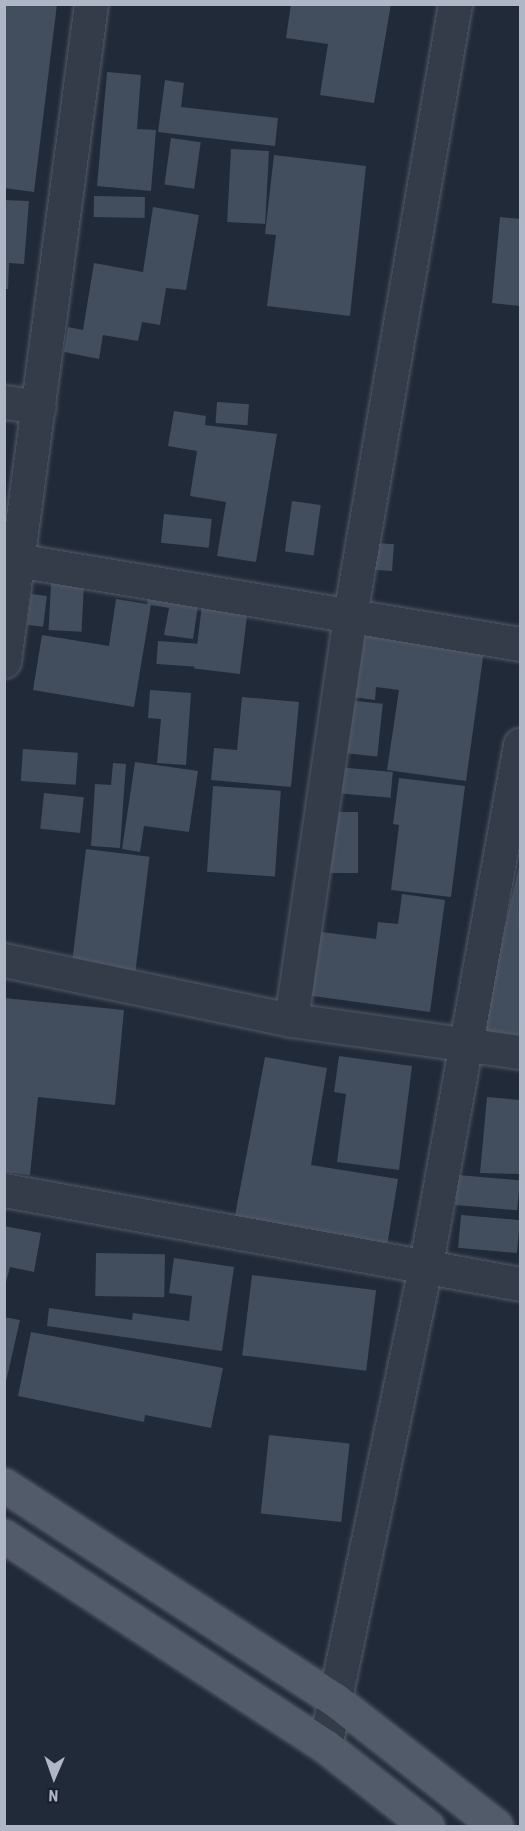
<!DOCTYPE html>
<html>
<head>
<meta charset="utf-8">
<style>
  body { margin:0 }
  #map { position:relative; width:525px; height:1831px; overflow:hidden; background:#212a39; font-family:"Roboto Condensed",sans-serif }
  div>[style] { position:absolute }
  .building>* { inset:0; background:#424d5e; transform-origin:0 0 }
  .roads { filter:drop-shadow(0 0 2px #525a67) drop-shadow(0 0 2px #525a67) }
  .minor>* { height:33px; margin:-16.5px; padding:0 16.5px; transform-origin:16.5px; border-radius:16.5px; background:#343c49 }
  .major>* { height:33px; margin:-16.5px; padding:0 16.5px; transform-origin:16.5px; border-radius:16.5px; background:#525b69 }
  span { translate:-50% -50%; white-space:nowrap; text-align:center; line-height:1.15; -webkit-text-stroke:5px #1a212e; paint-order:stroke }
  .frame { position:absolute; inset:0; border:6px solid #afb7c6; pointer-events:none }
  .north { position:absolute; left:24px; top:1747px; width:60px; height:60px; -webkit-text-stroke:4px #1a212e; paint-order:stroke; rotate:182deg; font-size:16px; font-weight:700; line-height:24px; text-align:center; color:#afb7c6 }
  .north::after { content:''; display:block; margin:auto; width:21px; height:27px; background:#afb7c6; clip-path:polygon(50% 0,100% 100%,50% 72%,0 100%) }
</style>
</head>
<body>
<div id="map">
  <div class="building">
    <div style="clip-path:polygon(4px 4px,57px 4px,34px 192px,4px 188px)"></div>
    <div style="clip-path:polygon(291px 4px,391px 4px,374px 103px,320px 95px,328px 44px,286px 38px)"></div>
    <div style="clip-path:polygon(107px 72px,141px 75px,137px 129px,156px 130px,151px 191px,97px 186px)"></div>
    <div style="clip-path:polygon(165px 80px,184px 83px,181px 107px,278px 118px,275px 146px,158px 132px)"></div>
    <div style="left:171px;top:138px;width:30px;height:47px;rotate:8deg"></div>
    <div style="left:231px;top:149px;width:38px;height:73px;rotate:3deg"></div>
    <div style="clip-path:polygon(274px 155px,366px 166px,350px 316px,267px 306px,276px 235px,265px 234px)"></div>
    <div style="left:94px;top:196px;width:51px;height:21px;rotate:1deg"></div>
    <div style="clip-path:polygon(4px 200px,29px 201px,24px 264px,9px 263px,8px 289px,4px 289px)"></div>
    <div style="clip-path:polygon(153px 207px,199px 215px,186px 290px,166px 288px,160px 325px,142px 322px,138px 341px,103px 335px,99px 359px,64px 352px,68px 327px,83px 330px,94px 263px,143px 272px)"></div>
    <div style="clip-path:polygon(500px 217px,520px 219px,520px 306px,492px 303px)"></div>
    <div style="left:217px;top:402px;width:32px;height:21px;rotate:4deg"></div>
    <div style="clip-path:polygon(174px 411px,206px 416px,205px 425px,277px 434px,256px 562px,217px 556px,226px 502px,190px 496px,197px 451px,168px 446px)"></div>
    <div style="left:292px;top:501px;width:29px;height:51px;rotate:8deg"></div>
    <div style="left:164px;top:514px;width:48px;height:29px;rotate:6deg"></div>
    <div style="left:363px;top:542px;width:31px;height:27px;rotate:4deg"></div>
    <div style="left:51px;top:584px;width:33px;height:46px;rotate:3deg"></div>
    <div style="clip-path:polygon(149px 589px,199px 599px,193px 639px,164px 635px,169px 608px,151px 605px,134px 707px,33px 690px,42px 635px,109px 646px,116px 599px,147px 604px)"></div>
    <div style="left:31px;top:594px;width:16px;height:31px;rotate:7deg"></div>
    <div style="left:203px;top:597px;width:46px;height:72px;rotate:7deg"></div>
    <div style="clip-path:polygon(346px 624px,485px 643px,466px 781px,387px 770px,399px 690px,376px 687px,375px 700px,336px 695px)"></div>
    <div style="left:158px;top:641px;width:40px;height:23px;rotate:4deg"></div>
    <div style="clip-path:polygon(150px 690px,191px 693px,186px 765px,157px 763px,161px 719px,148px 718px)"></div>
    <div style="clip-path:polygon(242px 697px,299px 702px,291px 787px,211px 780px,214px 748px,237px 750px)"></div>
    <div style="left:346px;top:700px;width:37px;height:53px;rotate:6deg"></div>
    <div style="left:23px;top:749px;width:55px;height:32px;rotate:4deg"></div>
    <div style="clip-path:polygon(135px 762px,198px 771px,189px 832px,144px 826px,140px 852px,122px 849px)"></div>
    <div style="clip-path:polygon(113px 763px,126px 764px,120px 848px,91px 846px,95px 784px,111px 785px)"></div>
    <div style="left:337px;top:767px;width:56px;height:26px;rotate:5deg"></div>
    <div style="clip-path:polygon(399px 778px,465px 786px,451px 897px,391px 890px,399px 825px,393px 824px)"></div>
    <div style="left:213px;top:786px;width:68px;height:86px;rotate:4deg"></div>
    <div style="left:44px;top:793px;width:40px;height:36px;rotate:6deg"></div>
    <div style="left:316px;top:812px;width:42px;height:61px"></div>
    <div style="left:86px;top:849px;width:64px;height:119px;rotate:7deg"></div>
    <div style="clip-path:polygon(520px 862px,520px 1058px,477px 1048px)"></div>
    <div style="clip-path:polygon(402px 894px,445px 900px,430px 1012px,298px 994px,306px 930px,376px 939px,378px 922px,398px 924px)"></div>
    <div style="clip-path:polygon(4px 998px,124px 1010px,115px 1105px,38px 1097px,30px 1175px,4px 1172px)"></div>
    <div style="clip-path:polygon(339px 1056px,412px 1066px,399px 1170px,337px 1162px,346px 1094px,334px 1092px)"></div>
    <div style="clip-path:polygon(265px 1057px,327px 1068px,311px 1165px,398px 1179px,386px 1252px,233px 1226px)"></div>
    <div style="clip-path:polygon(487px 1097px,520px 1100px,520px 1174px,480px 1173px)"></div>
    <div style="left:458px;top:1175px;width:62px;height:30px;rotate:5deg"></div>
    <div style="left:461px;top:1215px;width:59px;height:33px;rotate:5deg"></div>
    <div style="clip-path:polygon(4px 1226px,41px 1233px,34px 1272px,10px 1267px,5px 1286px)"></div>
    <div style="left:96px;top:1253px;width:69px;height:43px;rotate:1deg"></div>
    <div style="clip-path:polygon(174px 1258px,234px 1267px,222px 1351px,47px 1326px,49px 1308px,132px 1320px,133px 1313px,189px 1321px,192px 1296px,169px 1293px)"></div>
    <div style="left:252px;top:1275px;width:125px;height:81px;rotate:7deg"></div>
    <div style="clip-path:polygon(4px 1317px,20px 1320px,5px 1386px,4px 1386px)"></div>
    <div style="clip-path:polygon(31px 1332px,223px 1368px,211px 1428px,145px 1415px,144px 1422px,18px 1396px)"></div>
    <div style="left:269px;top:1435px;width:81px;height:79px;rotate:6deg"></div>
  </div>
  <div class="roads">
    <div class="minor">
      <div style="left:4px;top:402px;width:35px;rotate:8deg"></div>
      <div style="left:4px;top:558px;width:523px;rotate:9.46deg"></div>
      <div style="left:4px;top:661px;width:663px;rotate:-82.46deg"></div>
      <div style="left:4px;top:960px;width:293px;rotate:11.8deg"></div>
      <div style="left:291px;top:1020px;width:231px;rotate:8deg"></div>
      <div style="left:291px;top:1020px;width:409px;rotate:-81.7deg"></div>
      <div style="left:350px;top:615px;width:620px;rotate:-80.25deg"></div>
      <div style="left:4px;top:1190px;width:524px;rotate:10.32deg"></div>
      <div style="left:325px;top:1746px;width:487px;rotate:-78.2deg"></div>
      <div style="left:425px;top:1269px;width:533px;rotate:-79.72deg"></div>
    </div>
    <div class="major">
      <div style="left:4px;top:1485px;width:395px;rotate:33deg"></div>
      <div style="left:335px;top:1700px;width:204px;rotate:38deg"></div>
      <div style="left:4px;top:1536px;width:384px;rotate:33.2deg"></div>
      <div style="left:325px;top:1746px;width:130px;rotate:38.1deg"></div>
    </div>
  </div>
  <div class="frame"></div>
  <div class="north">N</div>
</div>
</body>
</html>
